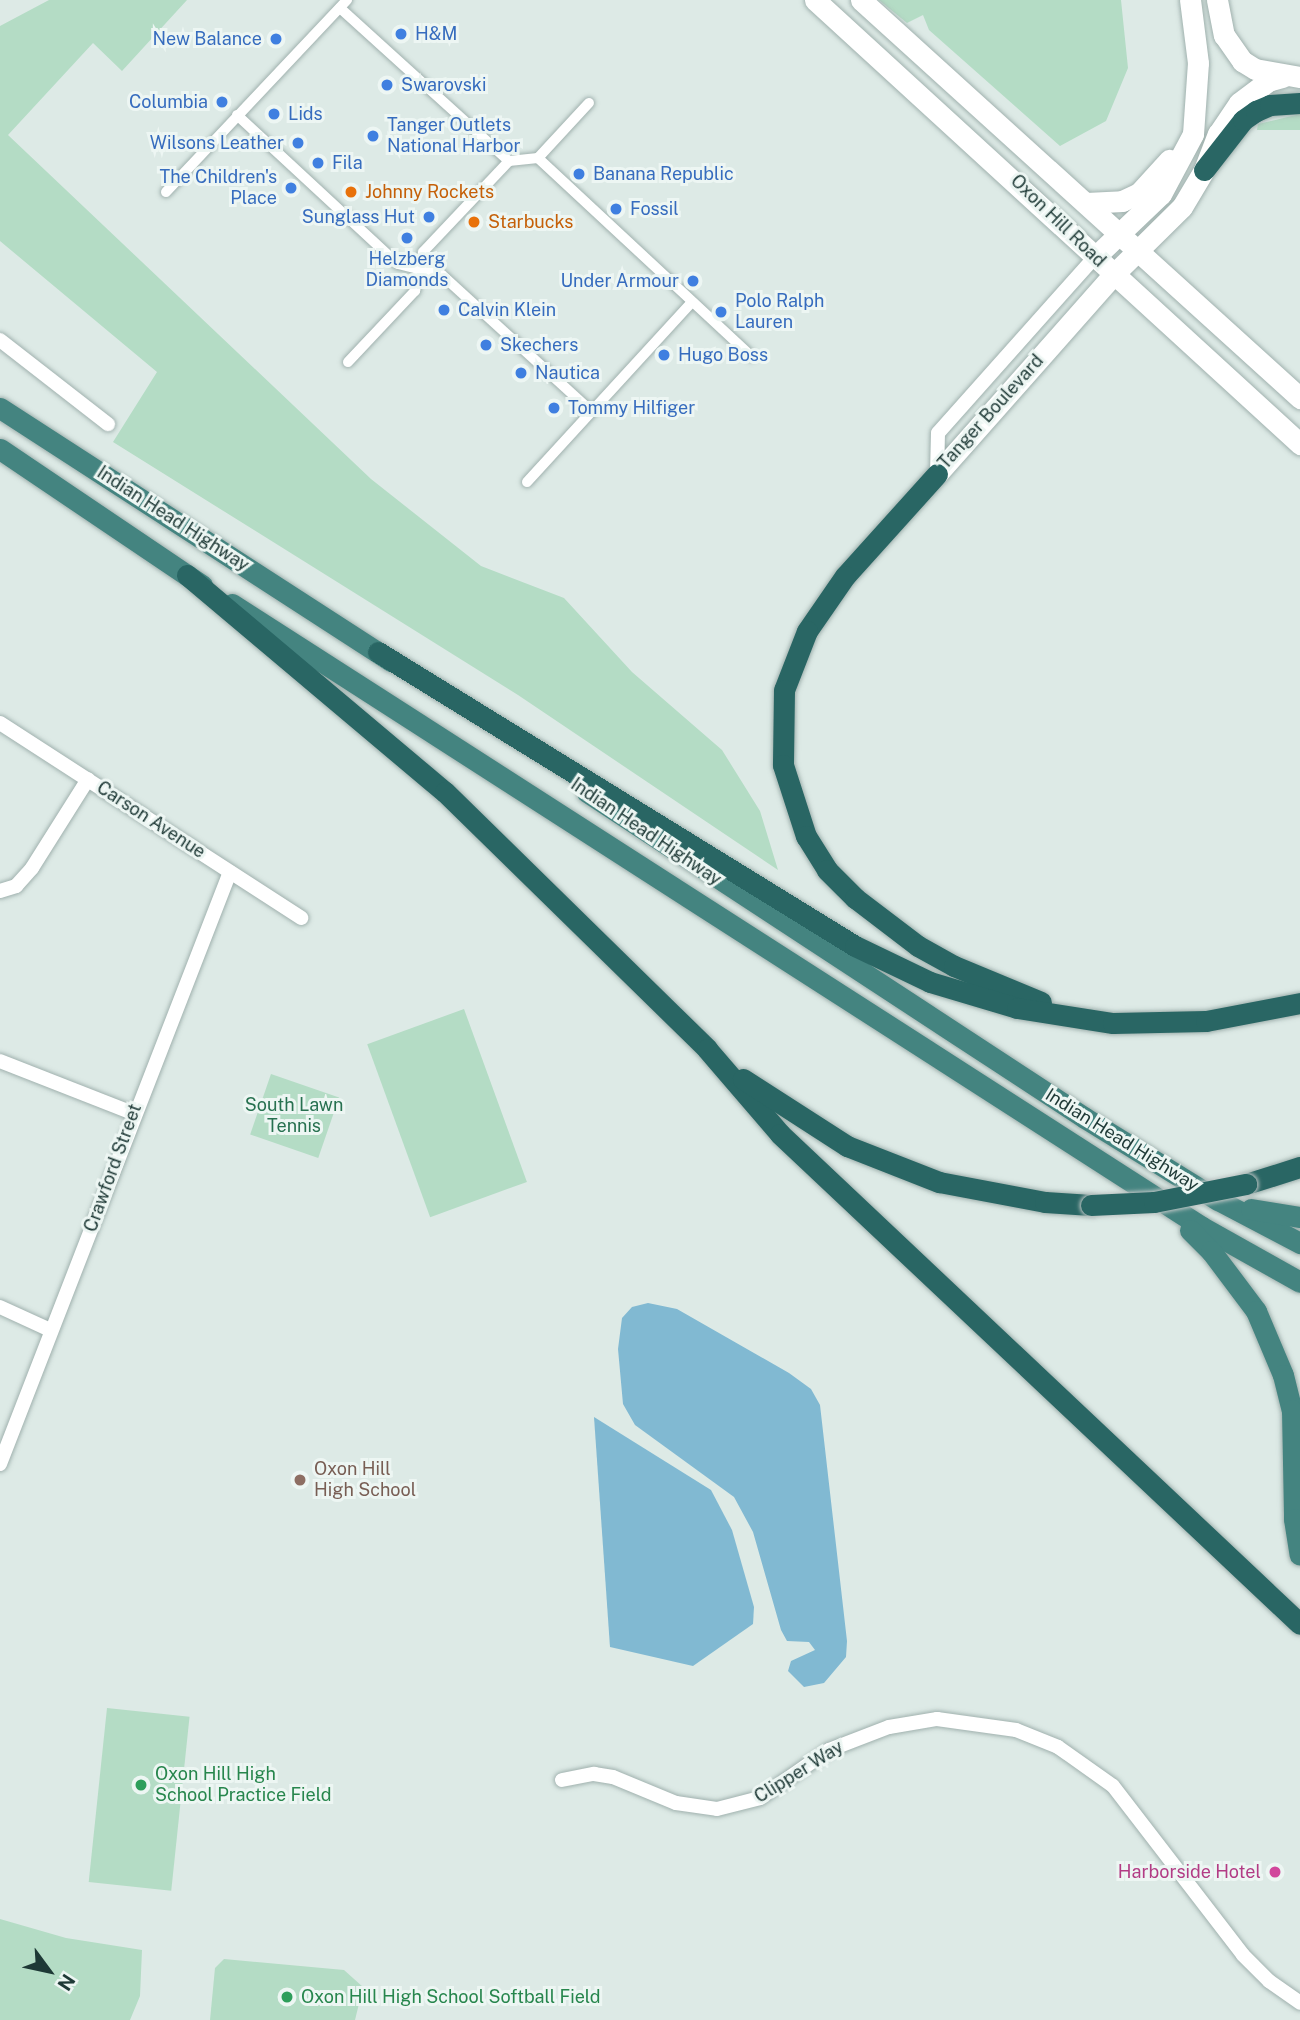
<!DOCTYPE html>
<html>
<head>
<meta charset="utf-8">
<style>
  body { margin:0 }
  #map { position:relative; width:1300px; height:2020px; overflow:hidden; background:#ddeae6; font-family:"Public Sans",sans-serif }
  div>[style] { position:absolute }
  .green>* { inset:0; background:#b4dcc5; transform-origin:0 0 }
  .water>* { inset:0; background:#81b9d2 }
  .roads { filter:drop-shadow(0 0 2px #a0b1ae) drop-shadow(0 0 2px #a0b1ae) }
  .pedestrian>* { height:10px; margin:-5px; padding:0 5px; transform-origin:5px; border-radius:5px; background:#fff }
  .minor>* { height:14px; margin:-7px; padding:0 7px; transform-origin:7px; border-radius:7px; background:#fff }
  .secondary>* { height:21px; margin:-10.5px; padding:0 10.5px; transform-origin:10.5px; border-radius:10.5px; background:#fff }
  .trunk>* { height:21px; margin:-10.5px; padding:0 10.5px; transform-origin:10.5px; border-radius:10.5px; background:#448480 }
  .motorway>* { height:21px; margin:-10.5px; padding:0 10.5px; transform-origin:10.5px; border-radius:10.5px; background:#296664 }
  .bridges { filter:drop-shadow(0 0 2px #bcc4c3) drop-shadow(0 0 2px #bcc4c3) }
  .motorway-bridge>* { height:21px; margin:-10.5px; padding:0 10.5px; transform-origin:10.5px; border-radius:10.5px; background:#296664 }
  .dots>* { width:19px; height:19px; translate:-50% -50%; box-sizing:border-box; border:4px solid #edf6f3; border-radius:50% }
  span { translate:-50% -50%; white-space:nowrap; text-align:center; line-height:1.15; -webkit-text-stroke:6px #edf6f3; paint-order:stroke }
  .shop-label { font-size:18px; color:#366cbe }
  .left { translate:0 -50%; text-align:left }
  .right { translate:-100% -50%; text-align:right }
  .food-label { font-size:18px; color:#c56008 }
  .street-label { font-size:18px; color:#1e3936 }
  .park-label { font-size:18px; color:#277150 }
  .education-label { font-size:18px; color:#785e54 }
  .leisure-label { font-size:18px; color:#27864d }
  .hotel-label { font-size:18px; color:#b23c85 }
  .north { position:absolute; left:14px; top:1936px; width:70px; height:70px; -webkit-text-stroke:5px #edf6f3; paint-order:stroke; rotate:123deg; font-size:19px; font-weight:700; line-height:28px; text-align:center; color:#1e3936 }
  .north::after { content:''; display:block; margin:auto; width:24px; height:32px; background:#1e3936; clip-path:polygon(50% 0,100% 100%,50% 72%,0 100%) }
</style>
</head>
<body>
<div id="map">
  <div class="green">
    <div style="clip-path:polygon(49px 0,187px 0,122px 71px,93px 43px,8px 135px,371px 479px,481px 566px,564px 598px,632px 672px,722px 750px,760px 811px,778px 870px,518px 695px,113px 442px,157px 372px,0 241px,0 26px)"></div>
    <div style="clip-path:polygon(879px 0,1121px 0,1128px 68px,1106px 121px,1060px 146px,929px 30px,923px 15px,907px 23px)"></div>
    <div style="clip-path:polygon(1300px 114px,1300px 130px,1257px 130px,1258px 124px)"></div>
    <div style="left:464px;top:1009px;width:184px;height:103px;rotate:70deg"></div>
    <div style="left:271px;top:1074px;width:72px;height:64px;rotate:19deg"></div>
    <div style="left:107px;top:1708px;width:83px;height:175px;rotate:6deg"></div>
    <div style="clip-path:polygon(0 1919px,66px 1938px,142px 1950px,140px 1996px,130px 2020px,0 2020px)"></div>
    <div style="clip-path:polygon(224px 1959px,344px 1970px,363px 1987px,355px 2020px,210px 2020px,215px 1968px)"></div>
  </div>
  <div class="water">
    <div style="clip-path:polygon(648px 1303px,677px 1309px,789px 1373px,811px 1389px,820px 1405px,847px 1641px,846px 1657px,824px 1683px,804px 1687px,788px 1671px,791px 1661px,815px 1650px,809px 1642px,787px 1641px,781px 1630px,753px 1532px,734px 1497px,635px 1425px,623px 1404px,618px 1349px,622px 1318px,632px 1307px)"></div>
    <div style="clip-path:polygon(594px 1417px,711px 1490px,732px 1530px,754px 1607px,753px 1624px,693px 1666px,610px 1647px)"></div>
  </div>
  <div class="roads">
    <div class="pedestrian">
      <div style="left:340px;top:8px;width:228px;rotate:42.2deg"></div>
      <div style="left:509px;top:161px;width:29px;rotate:-6deg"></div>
      <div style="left:538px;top:158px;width:291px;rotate:42.9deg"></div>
      <div style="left:237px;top:115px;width:219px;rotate:42.8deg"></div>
      <div style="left:398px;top:264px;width:45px;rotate:14deg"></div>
      <div style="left:442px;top:275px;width:202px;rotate:42.4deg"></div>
      <div style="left:538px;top:158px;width:75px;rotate:-47.2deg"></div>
      <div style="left:166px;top:192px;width:264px;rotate:-46.7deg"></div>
      <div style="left:348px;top:362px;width:98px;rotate:-46.7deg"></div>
      <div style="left:415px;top:291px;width:40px;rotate:-78deg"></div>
      <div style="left:423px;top:252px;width:125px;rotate:-46.6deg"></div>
      <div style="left:527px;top:482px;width:244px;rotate:-47.5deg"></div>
    </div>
    <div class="minor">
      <div style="left:0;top:340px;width:137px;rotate:37.9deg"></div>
      <div style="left:937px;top:474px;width:41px;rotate:-88.6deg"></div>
      <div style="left:938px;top:433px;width:236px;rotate:-48.3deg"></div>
      <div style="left:0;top:723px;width:359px;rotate:32.9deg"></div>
      <div style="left:0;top:891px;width:17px;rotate:-17deg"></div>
      <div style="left:16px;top:886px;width:24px;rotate:-48deg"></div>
      <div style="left:32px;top:868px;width:105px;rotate:-57.8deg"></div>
      <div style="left:0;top:1061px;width:143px;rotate:21.4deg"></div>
      <div style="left:0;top:1307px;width:55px;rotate:24.7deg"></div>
      <div style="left:0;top:1464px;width:635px;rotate:-68.77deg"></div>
      <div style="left:562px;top:1780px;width:33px;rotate:-11deg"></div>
      <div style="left:594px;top:1774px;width:19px;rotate:9deg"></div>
      <div style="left:613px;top:1777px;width:68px;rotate:22.4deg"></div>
      <div style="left:676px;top:1803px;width:41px;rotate:8.3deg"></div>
      <div style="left:717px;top:1809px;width:44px;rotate:-14.3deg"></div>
      <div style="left:760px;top:1798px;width:84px;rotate:-34.8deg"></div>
      <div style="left:829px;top:1750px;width:64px;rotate:-21deg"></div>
      <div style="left:889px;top:1727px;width:49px;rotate:-9.5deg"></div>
      <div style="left:937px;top:1719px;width:80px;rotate:7.9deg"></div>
      <div style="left:1016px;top:1730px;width:45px;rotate:22deg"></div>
      <div style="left:1058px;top:1747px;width:67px;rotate:35.3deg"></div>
      <div style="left:1113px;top:1786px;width:213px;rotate:52.4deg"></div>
      <div style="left:1243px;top:1955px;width:37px;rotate:45deg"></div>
      <div style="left:1269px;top:1981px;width:38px;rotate:35deg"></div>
    </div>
    <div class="secondary">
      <div style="left:815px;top:0;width:658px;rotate:42.47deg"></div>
      <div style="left:861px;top:0;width:593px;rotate:42.2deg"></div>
      <div style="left:1217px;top:0;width:36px;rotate:79deg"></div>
      <div style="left:1224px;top:35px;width:32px;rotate:55deg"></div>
      <div style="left:1242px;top:61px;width:15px;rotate:32deg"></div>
      <div style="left:1255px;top:69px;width:46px;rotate:10.1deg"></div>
      <div style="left:1086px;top:203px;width:36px;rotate:-3deg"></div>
      <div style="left:1122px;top:201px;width:19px;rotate:-25deg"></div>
      <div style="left:1139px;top:193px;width:45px;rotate:-47.7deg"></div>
      <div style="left:1095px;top:257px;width:91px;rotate:-43.7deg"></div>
      <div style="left:1161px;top:194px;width:68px;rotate:-61.9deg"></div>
      <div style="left:1193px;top:134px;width:71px;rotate:-86deg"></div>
      <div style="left:1198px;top:63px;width:64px;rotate:-97.2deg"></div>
      <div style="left:937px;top:474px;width:267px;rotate:-48.5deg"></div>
      <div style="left:1114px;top:274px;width:95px;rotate:-44.6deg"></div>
      <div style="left:1182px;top:207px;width:43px;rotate:-59.3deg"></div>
      <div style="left:1204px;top:170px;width:39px;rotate:-69deg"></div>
      <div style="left:1218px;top:134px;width:37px;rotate:-56deg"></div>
      <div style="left:1239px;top:103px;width:36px;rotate:-37deg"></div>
      <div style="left:1268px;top:81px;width:15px;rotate:-16deg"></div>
    </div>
    <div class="trunk">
      <div style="left:0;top:408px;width:466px;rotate:32.9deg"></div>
      <div style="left:0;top:449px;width:244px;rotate:34deg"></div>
      <div style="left:232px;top:604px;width:1153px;rotate:32.71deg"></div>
      <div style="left:1202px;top:1227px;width:112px;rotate:29.3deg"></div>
      <div style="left:587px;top:792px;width:595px;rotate:33.21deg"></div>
      <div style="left:1085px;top:1118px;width:156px;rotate:31.7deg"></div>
      <div style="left:1218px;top:1200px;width:93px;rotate:27.7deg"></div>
      <div style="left:1251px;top:1209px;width:50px;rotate:9.3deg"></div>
      <div style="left:1190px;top:1230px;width:30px;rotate:45deg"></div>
      <div style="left:1211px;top:1251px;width:75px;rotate:53.1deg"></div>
      <div style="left:1256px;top:1311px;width:69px;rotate:67.1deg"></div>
      <div style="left:1283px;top:1375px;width:36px;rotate:76deg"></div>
      <div style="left:1292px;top:1410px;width:109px;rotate:88.9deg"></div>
      <div style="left:1294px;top:1519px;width:36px;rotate:81deg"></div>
    </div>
    <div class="motorway">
      <div style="left:1204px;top:170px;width:63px;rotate:-52deg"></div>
      <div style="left:1243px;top:120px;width:16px;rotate:-35deg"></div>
      <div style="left:1256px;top:111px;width:15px;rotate:-23deg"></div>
      <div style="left:1270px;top:105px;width:30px;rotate:-4deg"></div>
      <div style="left:937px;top:474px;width:137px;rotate:132deg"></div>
      <div style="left:845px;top:576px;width:67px;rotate:124.6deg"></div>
      <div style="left:807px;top:631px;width:63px;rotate:111.3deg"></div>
      <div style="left:784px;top:690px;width:75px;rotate:90.8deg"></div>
      <div style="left:783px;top:765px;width:75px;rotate:72.1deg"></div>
      <div style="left:806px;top:836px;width:40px;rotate:58deg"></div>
      <div style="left:827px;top:870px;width:40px;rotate:45deg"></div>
      <div style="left:855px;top:898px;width:79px;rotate:37.3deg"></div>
      <div style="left:918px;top:946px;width:41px;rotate:29.1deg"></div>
      <div style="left:954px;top:966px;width:94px;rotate:22.5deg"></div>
      <div style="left:187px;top:575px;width:337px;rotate:40.1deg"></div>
      <div style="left:445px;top:792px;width:367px;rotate:44.4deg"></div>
      <div style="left:707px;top:1049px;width:112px;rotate:49.3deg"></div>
      <div style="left:780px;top:1134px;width:714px;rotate:43.3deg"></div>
      <div style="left:378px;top:652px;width:560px;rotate:31.65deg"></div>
      <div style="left:855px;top:946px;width:83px;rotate:25.6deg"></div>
      <div style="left:930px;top:982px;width:91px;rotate:16.6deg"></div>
      <div style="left:1017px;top:1008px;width:97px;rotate:8.9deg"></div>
      <div style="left:1113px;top:1023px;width:93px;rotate:-1.2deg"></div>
      <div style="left:1206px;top:1021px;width:96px;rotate:-10.8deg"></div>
      <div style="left:743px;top:1079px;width:124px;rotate:32.8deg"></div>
      <div style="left:847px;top:1146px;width:99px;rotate:21.4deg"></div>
      <div style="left:939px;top:1182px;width:108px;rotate:10.7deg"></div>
      <div style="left:1045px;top:1202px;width:46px;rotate:3.7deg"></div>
      <div style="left:1246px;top:1184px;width:57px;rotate:-17.5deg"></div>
    </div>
  </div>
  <div class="bridges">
    <div class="motorway-bridge">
      <div style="left:1091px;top:1205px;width:63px;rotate:-2.7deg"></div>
      <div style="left:1154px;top:1202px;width:94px;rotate:-11.1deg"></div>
    </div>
  </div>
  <div class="dots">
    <div style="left:401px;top:34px;background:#3f7fe0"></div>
    <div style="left:276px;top:39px;background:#3f7fe0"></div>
    <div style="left:387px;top:85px;background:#3f7fe0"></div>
    <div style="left:222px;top:102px;background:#3f7fe0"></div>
    <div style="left:274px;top:114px;background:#3f7fe0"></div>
    <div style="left:373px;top:136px;background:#3f7fe0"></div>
    <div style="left:298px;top:143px;background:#3f7fe0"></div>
    <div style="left:318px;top:163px;background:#3f7fe0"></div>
    <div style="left:579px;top:174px;background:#3f7fe0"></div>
    <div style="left:291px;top:188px;background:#3f7fe0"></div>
    <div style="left:351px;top:192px;background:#e8710a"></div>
    <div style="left:616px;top:209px;background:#3f7fe0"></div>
    <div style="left:429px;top:217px;background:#3f7fe0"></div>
    <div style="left:474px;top:222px;background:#e8710a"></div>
    <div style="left:407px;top:238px;background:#3f7fe0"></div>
    <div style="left:693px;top:281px;background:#3f7fe0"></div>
    <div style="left:444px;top:310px;background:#3f7fe0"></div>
    <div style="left:721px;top:312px;background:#3f7fe0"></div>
    <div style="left:486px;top:345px;background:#3f7fe0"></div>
    <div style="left:664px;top:355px;background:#3f7fe0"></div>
    <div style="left:521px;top:373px;background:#3f7fe0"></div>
    <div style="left:554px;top:408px;background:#3f7fe0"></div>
    <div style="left:300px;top:1480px;background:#8d6e63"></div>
    <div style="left:141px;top:1785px;background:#2e9e5b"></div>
    <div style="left:1275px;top:1872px;background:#d1479c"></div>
    <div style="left:287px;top:1997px;background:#2e9e5b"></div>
  </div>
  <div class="shop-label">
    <span class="left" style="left:415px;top:34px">H&amp;M</span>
    <span class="right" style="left:262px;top:39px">New Balance</span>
    <span class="left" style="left:401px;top:85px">Swarovski</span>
    <span class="right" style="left:208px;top:102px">Columbia</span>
    <span class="left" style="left:288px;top:114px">Lids</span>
    <span class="left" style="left:387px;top:136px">Tanger Outlets<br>National Harbor</span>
    <span class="right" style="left:284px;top:143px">Wilsons Leather</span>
    <span class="left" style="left:332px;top:163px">Fila</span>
    <span class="left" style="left:593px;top:174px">Banana Republic</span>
    <span class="right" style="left:277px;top:188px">The Children's<br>Place</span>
    <span class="left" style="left:630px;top:209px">Fossil</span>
    <span class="right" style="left:415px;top:217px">Sunglass Hut</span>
    <span style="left:407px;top:270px">Helzberg<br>Diamonds</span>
    <span class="right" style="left:679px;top:281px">Under Armour</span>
    <span class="left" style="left:735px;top:312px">Polo Ralph<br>Lauren</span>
    <span class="left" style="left:458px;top:310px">Calvin Klein</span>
    <span class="left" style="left:500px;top:345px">Skechers</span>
    <span class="left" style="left:678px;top:355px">Hugo Boss</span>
    <span class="left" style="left:535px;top:373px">Nautica</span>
    <span class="left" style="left:568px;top:408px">Tommy Hilfiger</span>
  </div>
  <div class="food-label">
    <span class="left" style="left:365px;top:192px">Johnny Rockets</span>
    <span class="left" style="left:488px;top:222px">Starbucks</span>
  </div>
  <div class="street-label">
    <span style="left:1058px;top:221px;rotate:44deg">Oxon Hill Road</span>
    <span style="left:991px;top:412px;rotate:-48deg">Tanger Boulevard</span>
    <span style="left:173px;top:519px;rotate:33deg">Indian Head Highway</span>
    <span style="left:151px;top:820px;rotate:33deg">Carson Avenue</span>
    <span style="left:646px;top:832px;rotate:34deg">Indian Head Highway</span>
    <span style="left:1122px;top:1140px;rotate:32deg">Indian Head Highway</span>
    <span style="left:113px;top:1168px;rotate:-70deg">Crawford Street</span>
    <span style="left:799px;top:1772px;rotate:-32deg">Clipper Way</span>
  </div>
  <div class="park-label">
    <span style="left:294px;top:1116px">South Lawn<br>Tennis</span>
  </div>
  <div class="education-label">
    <span class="left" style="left:314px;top:1480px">Oxon Hill<br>High School</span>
  </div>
  <div class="leisure-label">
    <span class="left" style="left:155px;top:1785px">Oxon Hill High<br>School Practice Field</span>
    <span class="left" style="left:301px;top:1997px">Oxon Hill High School Softball Field</span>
  </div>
  <div class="hotel-label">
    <span class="right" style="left:1261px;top:1872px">Harborside Hotel</span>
  </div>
  <div class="north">N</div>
</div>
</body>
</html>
